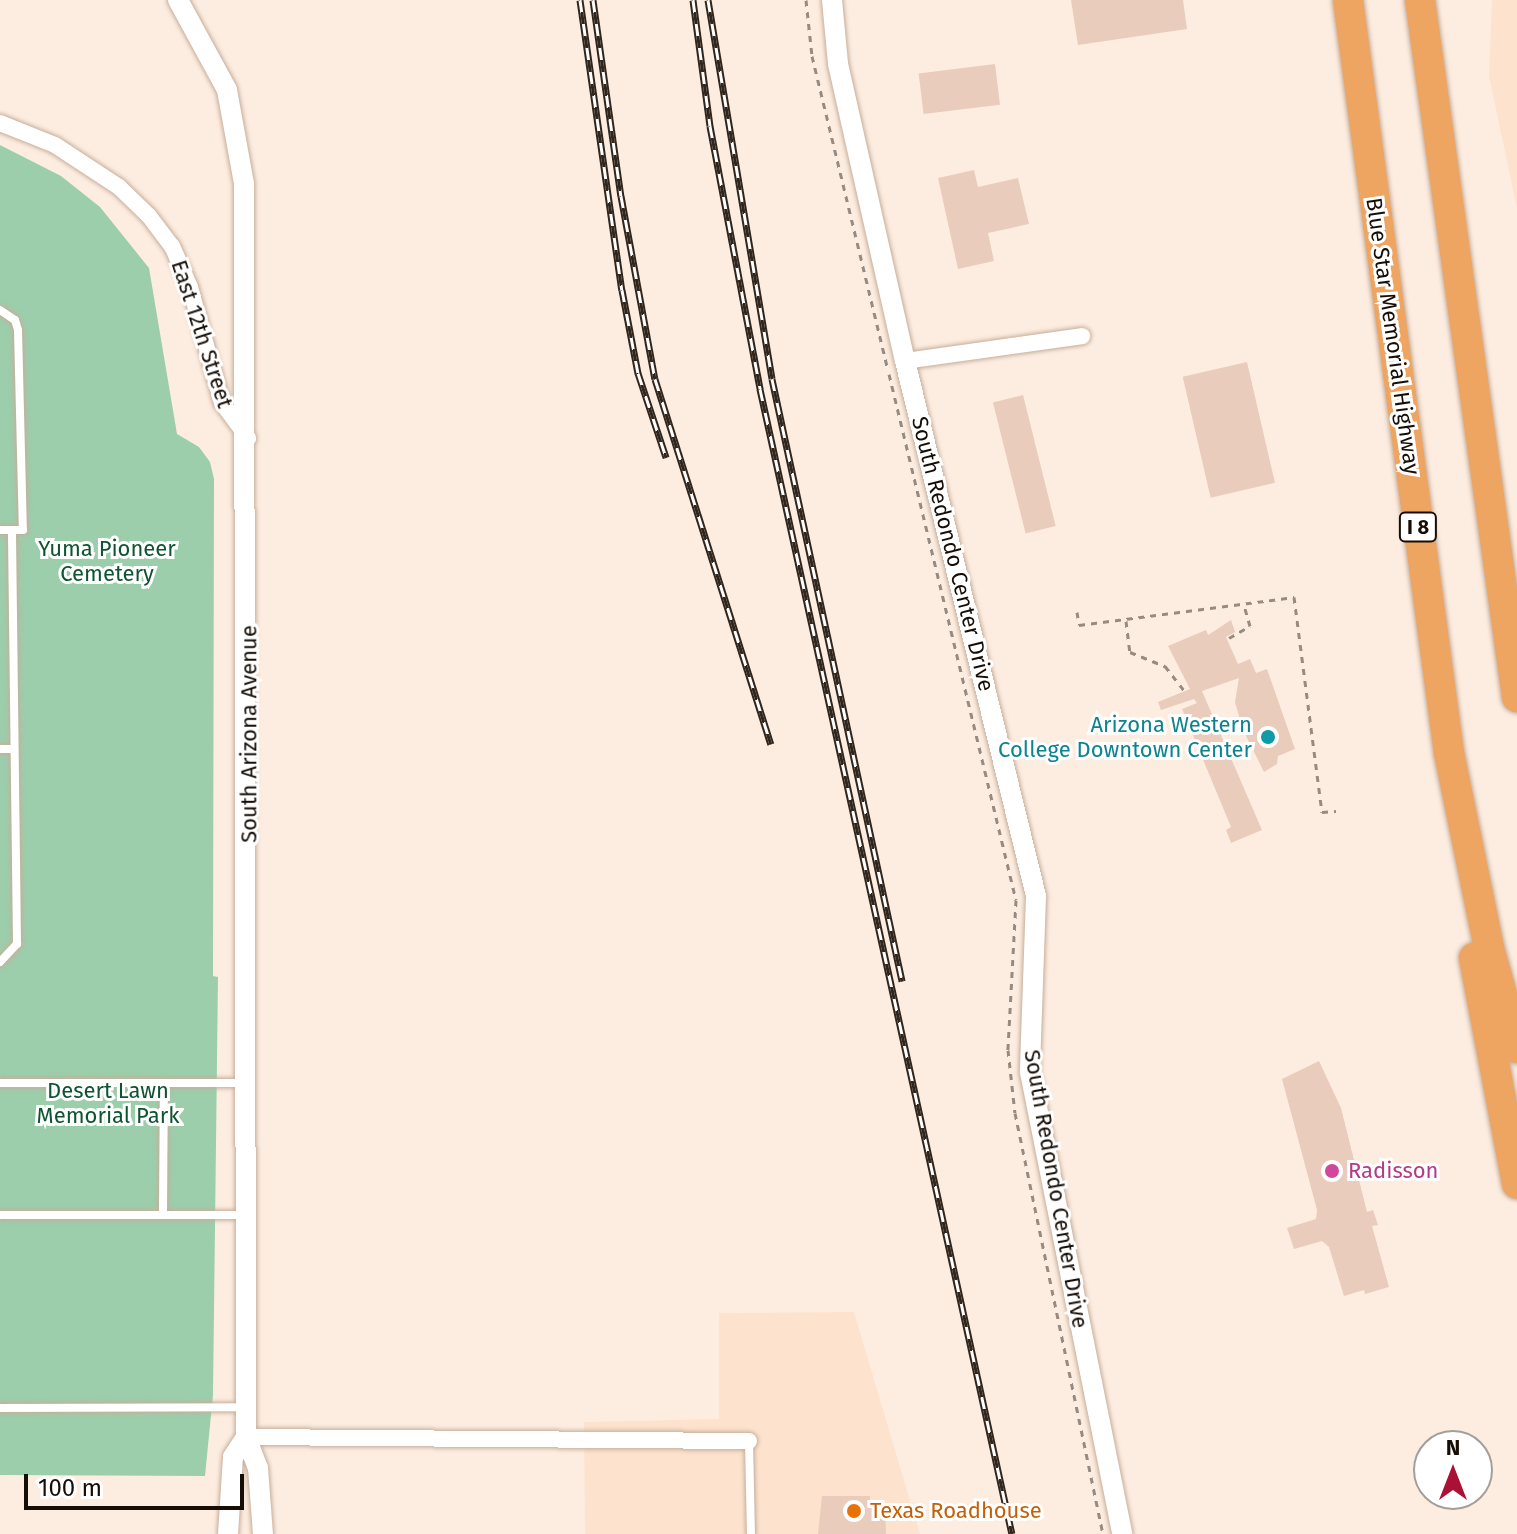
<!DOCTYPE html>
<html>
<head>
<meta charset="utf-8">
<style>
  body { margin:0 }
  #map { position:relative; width:1517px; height:1534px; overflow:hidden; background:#fdede1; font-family:"Fira Sans",sans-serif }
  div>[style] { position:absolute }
  .built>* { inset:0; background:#fde3ce }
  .green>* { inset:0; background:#9cceac }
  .building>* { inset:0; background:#e9ccbb; transform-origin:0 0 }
  .path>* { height:3px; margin-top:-1.5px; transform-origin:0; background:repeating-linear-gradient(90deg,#978a81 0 6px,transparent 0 12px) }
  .roads { filter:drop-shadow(0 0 2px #c7ae9a) drop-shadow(0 0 2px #c7ae9a) }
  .service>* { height:8px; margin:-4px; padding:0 4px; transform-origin:4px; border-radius:4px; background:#fff }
  .minor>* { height:16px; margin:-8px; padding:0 8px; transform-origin:8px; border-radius:8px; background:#fff }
  .tertiary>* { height:20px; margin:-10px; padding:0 10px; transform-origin:10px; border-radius:10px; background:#fff }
  .motorway>* { height:30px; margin:-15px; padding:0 15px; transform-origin:15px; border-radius:15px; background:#eea561 }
  .rail>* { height:7px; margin-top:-3.5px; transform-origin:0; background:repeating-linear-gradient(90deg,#fff 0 12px,#30261e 0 24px); box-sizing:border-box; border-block:2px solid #30261e }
  .dots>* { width:22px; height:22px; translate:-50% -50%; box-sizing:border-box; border:4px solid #fff; border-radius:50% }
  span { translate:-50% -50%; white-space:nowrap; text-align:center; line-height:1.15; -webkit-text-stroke:6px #fff; paint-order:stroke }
  .shield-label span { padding:2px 6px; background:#fff; border:2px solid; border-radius:6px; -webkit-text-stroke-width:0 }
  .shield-label { font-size:20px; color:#160d06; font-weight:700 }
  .street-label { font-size:22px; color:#160d06 }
  .park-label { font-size:22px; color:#0e5430 }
  .culture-label { font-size:22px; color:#0d838f }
  .right { translate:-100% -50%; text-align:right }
  .hotel-label { font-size:22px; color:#b23c85 }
  .left { translate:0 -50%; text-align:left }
  .food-label { font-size:22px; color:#c56008 }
  .north { position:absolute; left:1413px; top:1430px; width:80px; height:80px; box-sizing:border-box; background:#fff; border:2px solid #a29e9b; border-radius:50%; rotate:0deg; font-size:22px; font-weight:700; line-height:32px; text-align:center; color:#160d06 }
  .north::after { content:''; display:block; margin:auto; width:28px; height:36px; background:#a91235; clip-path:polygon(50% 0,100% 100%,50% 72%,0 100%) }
  .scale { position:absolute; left:24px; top:1474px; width:220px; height:36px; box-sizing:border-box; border:4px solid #160d06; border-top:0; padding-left:10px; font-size:24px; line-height:28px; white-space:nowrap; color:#160d06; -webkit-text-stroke:6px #fff; paint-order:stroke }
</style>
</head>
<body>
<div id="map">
  <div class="built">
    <div style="clip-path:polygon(1492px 0,1517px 0,1517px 209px,1489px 76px)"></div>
    <div style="clip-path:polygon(854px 1312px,920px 1534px,585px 1534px,584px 1422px,719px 1419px,719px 1313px)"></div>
  </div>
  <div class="green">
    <div style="clip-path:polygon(0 145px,61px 176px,100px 207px,149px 268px,177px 434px,199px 447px,210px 462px,214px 479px,213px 976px,218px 977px,213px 1395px,205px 1476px,0 1475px)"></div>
  </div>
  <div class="building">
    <div style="clip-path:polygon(1071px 0,1183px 0,1187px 29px,1078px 45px)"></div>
    <div style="left:995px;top:64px;width:41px;height:77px;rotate:83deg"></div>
    <div style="clip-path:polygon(974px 170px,978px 187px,1018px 178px,1029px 224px,988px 233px,994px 261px,958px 269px,938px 178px)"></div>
    <div style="left:1247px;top:362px;width:124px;height:66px;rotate:77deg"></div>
    <div style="left:1023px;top:395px;width:135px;height:31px;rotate:76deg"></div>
    <div style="clip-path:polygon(1231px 620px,1235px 632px,1226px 637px,1238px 664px,1250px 659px,1256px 673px,1267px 669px,1295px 749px,1278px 756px,1277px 764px,1264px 772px,1242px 728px,1249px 725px,1247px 718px,1240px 720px,1235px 702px,1239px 678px,1202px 691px,1262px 830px,1231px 843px,1226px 830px,1231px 827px,1182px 709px,1197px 703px,1194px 699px,1161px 710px,1158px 702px,1190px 689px,1168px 646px,1206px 630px,1208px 635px)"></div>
    <div style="clip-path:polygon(1319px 1061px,1341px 1108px,1367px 1212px,1373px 1210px,1378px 1225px,1372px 1226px,1389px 1287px,1365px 1294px,1364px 1290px,1344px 1296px,1329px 1247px,1322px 1241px,1294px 1249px,1287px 1228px,1316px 1219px,1317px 1210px,1282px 1079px)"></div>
    <div style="clip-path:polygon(822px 1496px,870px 1496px,870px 1503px,885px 1503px,886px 1534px,818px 1534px)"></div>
  </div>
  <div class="path">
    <div style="left:806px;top:0;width:56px;rotate:83.9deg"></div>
    <div style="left:812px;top:56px;width:320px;rotate:76.4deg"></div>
    <div style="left:889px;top:374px;width:541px;rotate:76.43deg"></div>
    <div style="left:1016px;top:900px;width:150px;rotate:93.1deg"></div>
    <div style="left:1008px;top:1050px;width:63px;rotate:83.7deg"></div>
    <div style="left:1015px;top:1113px;width:430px;rotate:78.2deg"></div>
    <div style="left:1077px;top:612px;width:13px;rotate:81deg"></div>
    <div style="left:1079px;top:625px;width:217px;rotate:-7.4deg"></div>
    <div style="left:1294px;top:597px;width:217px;rotate:82.6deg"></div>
    <div style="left:1322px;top:812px;width:14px;rotate:-4deg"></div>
    <div style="left:1126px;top:621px;width:31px;rotate:83deg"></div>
    <div style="left:1130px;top:652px;width:38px;rotate:22deg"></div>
    <div style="left:1165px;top:666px;width:31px;rotate:52deg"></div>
    <div style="left:1229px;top:638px;width:24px;rotate:-30deg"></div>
    <div style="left:1250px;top:626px;width:22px;rotate:-106deg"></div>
  </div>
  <div class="roads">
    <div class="service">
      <div style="left:0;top:310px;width:18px;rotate:34deg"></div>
      <div style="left:15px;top:320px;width:10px;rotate:73deg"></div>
      <div style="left:18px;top:330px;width:200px;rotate:88.6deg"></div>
      <div style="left:23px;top:530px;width:23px;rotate:180deg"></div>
      <div style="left:0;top:749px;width:14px"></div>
      <div style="left:0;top:962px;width:25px;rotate:-47deg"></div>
      <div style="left:17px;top:944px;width:414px;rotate:-90.7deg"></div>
      <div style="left:0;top:1083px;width:244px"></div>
      <div style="left:163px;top:1214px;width:131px;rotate:-89.6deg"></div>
      <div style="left:0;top:1215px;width:247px"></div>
      <div style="left:0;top:1408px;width:245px;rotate:-0.2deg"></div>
      <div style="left:749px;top:1441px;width:93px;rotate:88.8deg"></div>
    </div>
    <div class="minor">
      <div style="left:0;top:123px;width:59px;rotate:21.8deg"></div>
      <div style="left:55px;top:145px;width:77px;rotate:33.3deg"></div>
      <div style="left:119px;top:187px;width:42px;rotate:44deg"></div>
      <div style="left:149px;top:216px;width:38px;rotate:53deg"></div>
      <div style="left:172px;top:246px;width:45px;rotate:66.3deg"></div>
      <div style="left:190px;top:287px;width:120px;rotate:74.6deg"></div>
      <div style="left:222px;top:403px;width:44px;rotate:53.4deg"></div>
      <div style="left:905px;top:361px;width:179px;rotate:-8deg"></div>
      <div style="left:246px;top:1437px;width:503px;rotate:0.46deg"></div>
    </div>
    <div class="tertiary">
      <div style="left:178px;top:0;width:102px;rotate:61.4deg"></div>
      <div style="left:227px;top:90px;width:96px;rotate:79.7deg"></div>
      <div style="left:244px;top:184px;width:1253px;rotate:89.91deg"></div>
      <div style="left:246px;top:1437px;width:33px;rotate:69deg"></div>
      <div style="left:258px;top:1468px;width:66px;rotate:85.7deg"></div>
      <div style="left:832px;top:0;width:64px;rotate:84.6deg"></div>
      <div style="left:838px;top:64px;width:304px;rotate:77.3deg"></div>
      <div style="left:905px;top:361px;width:551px;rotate:76.24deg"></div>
      <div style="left:1036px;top:896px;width:176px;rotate:92deg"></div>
      <div style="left:1030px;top:1072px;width:471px;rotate:78.7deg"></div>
      <div style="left:228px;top:1534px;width:77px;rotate:-86.3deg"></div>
      <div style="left:233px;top:1457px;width:24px;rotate:-57deg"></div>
    </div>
    <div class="motorway">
      <div style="left:1348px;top:0;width:760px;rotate:82.36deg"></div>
      <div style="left:1449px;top:753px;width:199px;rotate:78.4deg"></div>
      <div style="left:1489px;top:948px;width:104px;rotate:74.4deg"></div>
      <div style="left:1420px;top:0;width:704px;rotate:82.08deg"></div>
      <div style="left:1474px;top:958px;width:230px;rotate:79.2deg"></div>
    </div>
  </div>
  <div class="rail">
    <div style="left:580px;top:0;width:293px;rotate:81.8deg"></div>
    <div style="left:622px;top:290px;width:85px;rotate:79.1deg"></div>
    <div style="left:638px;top:373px;width:89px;rotate:71.6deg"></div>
    <div style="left:593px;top:0;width:198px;rotate:81.9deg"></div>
    <div style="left:621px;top:196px;width:186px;rotate:79.5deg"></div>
    <div style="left:655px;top:379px;width:383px;rotate:72.4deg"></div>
    <div style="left:693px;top:0;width:127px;rotate:82.3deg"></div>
    <div style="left:710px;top:126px;width:268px;rotate:79.2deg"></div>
    <div style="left:760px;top:389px;width:1172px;rotate:77.59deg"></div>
    <div style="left:708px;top:0;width:384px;rotate:80.4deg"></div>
    <div style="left:772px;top:379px;width:616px;rotate:77.81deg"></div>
  </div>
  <div class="dots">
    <div style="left:1268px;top:737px;background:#0f9aa8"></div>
    <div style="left:1332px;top:1171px;background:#d1479c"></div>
    <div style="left:854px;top:1511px;background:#e8710a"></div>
  </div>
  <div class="shield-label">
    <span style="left:1418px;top:527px">I 8</span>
  </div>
  <div class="street-label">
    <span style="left:202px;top:334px;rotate:72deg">East 12th Street</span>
    <span style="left:1393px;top:336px;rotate:82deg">Blue Star Memorial Highway</span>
    <span style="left:953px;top:554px;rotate:76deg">South Redondo Center Drive</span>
    <span style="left:249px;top:734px;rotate:-90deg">South Arizona Avenue</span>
    <span style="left:1056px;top:1189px;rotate:80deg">South Redondo Center Drive</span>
  </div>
  <div class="park-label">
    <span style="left:107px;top:561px">Yuma Pioneer<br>Cemetery</span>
    <span style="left:108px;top:1103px">Desert Lawn<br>Memorial Park</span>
  </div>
  <div class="culture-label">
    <span class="right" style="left:1252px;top:737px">Arizona Western<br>College Downtown Center</span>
  </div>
  <div class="hotel-label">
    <span class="left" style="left:1348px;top:1171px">Radisson</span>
  </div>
  <div class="food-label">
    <span class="left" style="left:870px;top:1511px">Texas Roadhouse</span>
  </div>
  <div class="north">N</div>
  <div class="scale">100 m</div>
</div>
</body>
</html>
